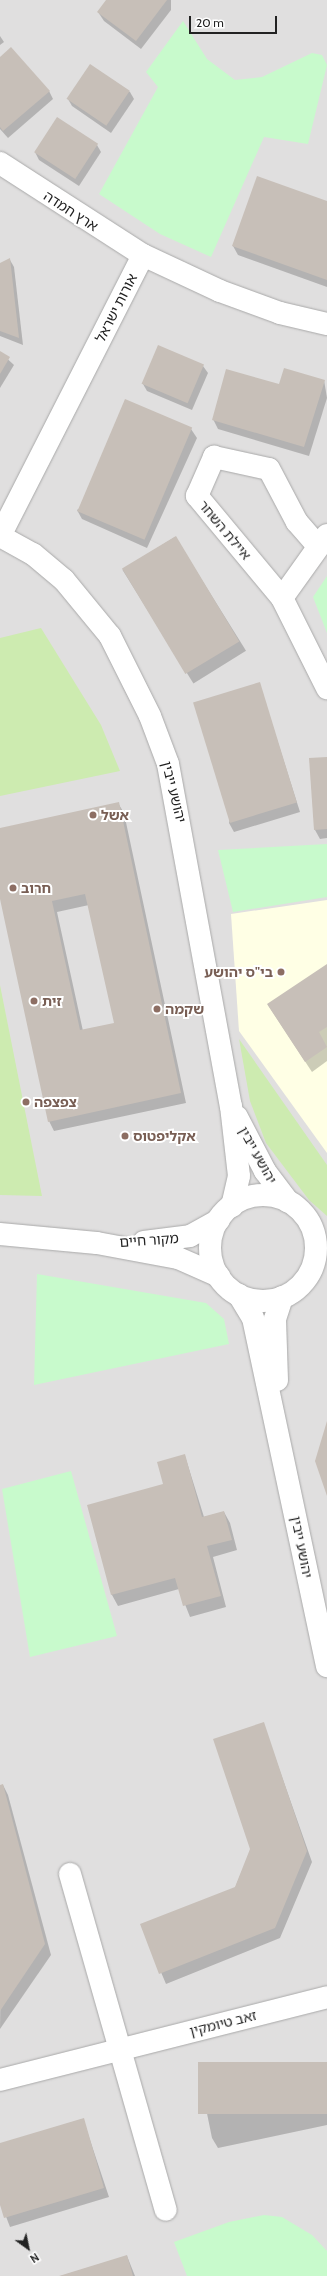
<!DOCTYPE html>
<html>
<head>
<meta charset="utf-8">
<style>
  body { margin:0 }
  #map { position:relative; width:327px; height:2276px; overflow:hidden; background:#f2efe9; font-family:Cabin,"Noto Sans Hebrew",sans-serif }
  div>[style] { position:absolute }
  .residential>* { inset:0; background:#e0dfdf; transform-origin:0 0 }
  .education>* { inset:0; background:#ffffe5 }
  .grass>* { inset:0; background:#cdebb0 }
  .park>* { inset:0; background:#c8facc }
  .shadow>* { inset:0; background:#0003; transform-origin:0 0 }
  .building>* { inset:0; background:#c7bfb8; transform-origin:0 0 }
  .roads { filter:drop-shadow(0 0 1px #a9a9a9) drop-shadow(0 0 1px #a9a9a9) }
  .minor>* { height:22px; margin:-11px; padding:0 11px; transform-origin:11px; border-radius:11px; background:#fff }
  .minor>.ring { margin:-11px; padding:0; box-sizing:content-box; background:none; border:22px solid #fff; border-radius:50% }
  .dots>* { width:11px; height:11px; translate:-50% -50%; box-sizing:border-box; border:2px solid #fff; border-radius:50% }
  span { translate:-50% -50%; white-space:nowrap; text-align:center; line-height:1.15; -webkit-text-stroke:4px #fff; paint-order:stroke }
  .street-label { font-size:14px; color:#222 }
  .education-label { font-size:14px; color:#785e54; font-weight:700 }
  .left { translate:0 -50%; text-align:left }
  .right { translate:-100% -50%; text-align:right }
  .north { position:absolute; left:8px; top:2228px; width:40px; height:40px; -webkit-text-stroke:3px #fff; paint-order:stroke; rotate:147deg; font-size:11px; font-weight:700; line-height:16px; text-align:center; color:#222 }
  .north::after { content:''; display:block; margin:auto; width:14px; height:18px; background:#222; clip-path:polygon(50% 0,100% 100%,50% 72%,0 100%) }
  .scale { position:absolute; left:189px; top:16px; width:88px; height:18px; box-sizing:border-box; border:2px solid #222; border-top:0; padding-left:5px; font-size:12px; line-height:14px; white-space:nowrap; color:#222; -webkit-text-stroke:3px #fff; paint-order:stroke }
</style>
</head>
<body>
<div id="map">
  <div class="residential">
    <div style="left:0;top:0;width:327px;height:2276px"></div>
  </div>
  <div class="education">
    <div style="clip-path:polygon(327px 900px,327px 1153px,239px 1031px,231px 914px)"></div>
  </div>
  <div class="grass">
    <div style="clip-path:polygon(41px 628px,101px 725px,120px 771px,0 796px,0 638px)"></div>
    <div style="clip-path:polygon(0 985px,42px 1196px,0 1195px)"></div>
    <div style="clip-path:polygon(239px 1039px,327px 1165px,327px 1216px,309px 1200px,266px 1143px,250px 1101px)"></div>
  </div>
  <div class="park">
    <div style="clip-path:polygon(183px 21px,207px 59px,235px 80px,262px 77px,312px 53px,322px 55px,327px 65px,308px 144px,264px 137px,211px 257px,160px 234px,99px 194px,158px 87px,146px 72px)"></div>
    <div style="clip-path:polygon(327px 576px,327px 633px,313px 597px)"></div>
    <div style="clip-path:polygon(327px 844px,327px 897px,233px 912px,218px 850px)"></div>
    <div style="clip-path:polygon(37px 1274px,206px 1303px,224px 1319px,229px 1344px,34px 1385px)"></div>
    <div style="clip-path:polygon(71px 1471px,117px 1636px,30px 1657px,2px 1489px)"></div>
    <div style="clip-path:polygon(264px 2215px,282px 2217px,312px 2235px,327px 2251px,327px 2276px,187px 2276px,174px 2242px,229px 2222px)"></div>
  </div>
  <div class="shadow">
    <div style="clip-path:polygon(107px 0,171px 0,171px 10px,141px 49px,104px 21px,98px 12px)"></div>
    <div style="clip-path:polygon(0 36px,4px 42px,0 45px)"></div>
    <div style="clip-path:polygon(0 59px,49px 91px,53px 99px,8px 138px,0 129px)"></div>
    <div style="clip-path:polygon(90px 66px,130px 92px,134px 99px,111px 133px,72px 106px,68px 99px)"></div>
    <div style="clip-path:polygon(97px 145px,101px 152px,79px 186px,39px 160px,35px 152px)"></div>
    <div style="clip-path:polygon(327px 202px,327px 287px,238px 255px,233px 246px)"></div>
    <div style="clip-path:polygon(10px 260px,14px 267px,23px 345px,0 336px,0 264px)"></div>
    <div style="clip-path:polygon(0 352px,14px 365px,0 388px)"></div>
    <div style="clip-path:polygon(203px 366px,208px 373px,192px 410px,147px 391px,143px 384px)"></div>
    <div style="clip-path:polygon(324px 380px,327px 398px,309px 456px,218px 429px,213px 419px,280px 386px)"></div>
    <div style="clip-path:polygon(191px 429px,197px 438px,147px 548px,82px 519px,77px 510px)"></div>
    <div style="left:175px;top:537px;width:134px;height:62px;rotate:58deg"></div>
    <div style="clip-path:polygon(259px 683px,300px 812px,234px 832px,229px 823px)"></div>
    <div style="clip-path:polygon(327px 758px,327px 838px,320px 839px,315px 830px)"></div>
    <div style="clip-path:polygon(evenodd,118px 803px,124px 813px,186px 1103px,54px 1131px,49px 1121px,0 894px,0 829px,118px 803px,89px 905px,115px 1024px,83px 1031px,57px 912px,89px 905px)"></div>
    <div style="clip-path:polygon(327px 965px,327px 1061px,312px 1072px,268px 1005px)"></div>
    <div style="clip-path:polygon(185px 1456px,204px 1517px,224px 1512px,230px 1523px,237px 1550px,213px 1557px,226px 1607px,190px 1617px,179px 1589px,118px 1606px,112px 1595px,88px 1506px,164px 1485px)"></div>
    <div style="clip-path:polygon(263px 1723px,312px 1862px,280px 1938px,166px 1984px,141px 1925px,235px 1888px,251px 1849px)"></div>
    <div style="clip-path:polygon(3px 1785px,8px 1795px,51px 1955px,0 2029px)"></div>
    <div style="clip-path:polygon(327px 2063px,327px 2125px,218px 2148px,212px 2138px,202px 2089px)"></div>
    <div style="clip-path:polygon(83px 2119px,109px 2197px,10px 2227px,0 2201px,0 2144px)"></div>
    <div style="clip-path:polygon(127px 2256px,135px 2276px,61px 2276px)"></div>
  </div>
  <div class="building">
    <div style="clip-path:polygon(106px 0,167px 0,136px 41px,97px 12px)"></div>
    <div style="clip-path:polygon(11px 47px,50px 91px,3px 131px,0 127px,0 57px)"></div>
    <div style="left:90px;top:64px;width:48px;height:42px;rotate:34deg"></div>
    <div style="left:57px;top:117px;width:49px;height:42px;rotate:33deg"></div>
    <div style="clip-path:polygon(257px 176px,327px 201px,327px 280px,232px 246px)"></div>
    <div style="clip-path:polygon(10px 258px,19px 338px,0 331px,0 263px)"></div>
    <div style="left:158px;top:345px;width:50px;height:42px;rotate:23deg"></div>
    <div style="clip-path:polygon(0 351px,10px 357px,0 374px)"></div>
    <div style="clip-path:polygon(284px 368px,325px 380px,304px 447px,212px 420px,226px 369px,279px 384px)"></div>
    <div style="left:125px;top:399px;width:73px;height:122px;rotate:23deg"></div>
    <div style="left:176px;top:536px;width:123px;height:63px;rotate:59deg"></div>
    <div style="left:260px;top:682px;width:126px;height:70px;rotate:73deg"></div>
    <div style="clip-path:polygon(327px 757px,327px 829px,314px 830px,309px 758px)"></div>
    <div style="clip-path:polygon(evenodd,119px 802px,181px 1093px,48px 1122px,0 899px,0 828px,119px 802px,85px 894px,114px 1023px,80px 1030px,52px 901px,85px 894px)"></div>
    <div style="clip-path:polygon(327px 964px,327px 1027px,319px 1032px,327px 1047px,305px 1062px,267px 1004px)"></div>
    <div style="clip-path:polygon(327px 1421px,327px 1496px,315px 1461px)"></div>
    <div style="clip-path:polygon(185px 1454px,202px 1517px,224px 1511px,232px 1540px,207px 1546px,221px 1596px,183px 1606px,175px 1578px,111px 1595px,87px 1505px,163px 1484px,157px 1462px)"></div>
    <div style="clip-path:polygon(264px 1722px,307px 1851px,275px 1928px,159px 1974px,140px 1924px,235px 1887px,250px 1849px,213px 1739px)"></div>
    <div style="clip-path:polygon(3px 1784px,45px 1944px,0 2011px,0 1785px)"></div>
    <div style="left:327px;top:2062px;width:52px;height:129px;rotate:90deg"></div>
    <div style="clip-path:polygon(84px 2118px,104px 2188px,4px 2218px,0 2205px,0 2143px)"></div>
    <div style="clip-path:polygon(127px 2255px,133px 2276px,59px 2276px)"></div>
  </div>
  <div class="roads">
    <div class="minor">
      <div style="left:0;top:163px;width:170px;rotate:32.8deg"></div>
      <div style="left:327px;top:535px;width:77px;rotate:125.5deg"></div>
      <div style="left:282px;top:598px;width:101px;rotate:63.4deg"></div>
      <div style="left:0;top:536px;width:38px;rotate:29deg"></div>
      <div style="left:33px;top:554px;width:40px;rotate:40deg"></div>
      <div style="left:64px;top:580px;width:72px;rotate:50.6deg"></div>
      <div style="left:110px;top:636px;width:89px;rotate:63.4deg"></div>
      <div style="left:150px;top:716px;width:51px;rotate:69.4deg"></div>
      <div style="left:168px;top:764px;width:348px;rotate:79.6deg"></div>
      <div style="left:231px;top:1106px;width:70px;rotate:83.5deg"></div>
      <div style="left:239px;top:1176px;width:31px;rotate:103deg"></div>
      <div style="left:0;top:536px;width:315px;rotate:-63deg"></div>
      <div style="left:143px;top:255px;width:85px;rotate:25.1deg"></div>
      <div style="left:220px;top:291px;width:64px;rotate:20.1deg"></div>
      <div style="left:280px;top:313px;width:48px;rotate:13.2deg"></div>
      <div style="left:282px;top:598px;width:133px;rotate:-129.8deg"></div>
      <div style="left:197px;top:496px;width:43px;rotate:-66.4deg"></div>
      <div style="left:214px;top:457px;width:56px;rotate:12.3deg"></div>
      <div style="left:269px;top:469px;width:60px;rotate:62.2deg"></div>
      <div style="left:297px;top:522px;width:32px;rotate:49deg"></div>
      <div style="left:237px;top:1117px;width:61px;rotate:62.6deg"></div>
      <div style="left:265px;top:1171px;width:38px;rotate:53deg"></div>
      <div class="ring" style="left:210px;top:1195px;width:84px;height:84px"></div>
      <div style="left:0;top:1234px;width:97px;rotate:5.3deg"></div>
      <div style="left:97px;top:1243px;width:82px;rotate:10.5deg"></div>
      <div style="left:178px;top:1258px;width:45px;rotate:23.7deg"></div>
      <div style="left:144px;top:1242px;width:46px;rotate:-7.4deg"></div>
      <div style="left:190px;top:1236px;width:33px;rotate:-29deg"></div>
      <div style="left:239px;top:1295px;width:27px;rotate:59deg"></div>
      <div style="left:253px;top:1318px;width:356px;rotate:78deg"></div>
      <div style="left:277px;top:1380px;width:61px;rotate:-91.9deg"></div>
      <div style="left:275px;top:1319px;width:23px;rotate:-72deg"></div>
      <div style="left:70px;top:1874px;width:349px;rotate:74.1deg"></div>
      <div style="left:0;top:2080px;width:337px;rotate:-14.2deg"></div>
    </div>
  </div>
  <div class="dots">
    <div style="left:93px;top:815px;background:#8d6e63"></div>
    <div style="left:13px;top:888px;background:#8d6e63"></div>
    <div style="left:281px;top:972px;background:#8d6e63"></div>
    <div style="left:34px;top:1001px;background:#8d6e63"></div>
    <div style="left:157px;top:1009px;background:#8d6e63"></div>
    <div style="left:26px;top:1102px;background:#8d6e63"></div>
    <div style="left:125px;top:1136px;background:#8d6e63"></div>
  </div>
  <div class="street-label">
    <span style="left:71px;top:211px;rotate:33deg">ארץ חמדה</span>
    <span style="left:116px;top:308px;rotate:-63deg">אורות ישראל</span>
    <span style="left:225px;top:530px;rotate:50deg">איילת השחר</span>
    <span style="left:174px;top:792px;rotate:76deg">יהושע ייבין</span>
    <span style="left:258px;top:1155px;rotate:61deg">יהושע ייבין</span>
    <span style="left:149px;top:1240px;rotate:-4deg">מקור חיים</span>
    <span style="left:302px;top:1547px;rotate:79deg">יהושע ייבין</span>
    <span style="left:223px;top:2023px;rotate:-14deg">זאב טיומקין</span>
  </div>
  <div class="education-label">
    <span class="left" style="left:101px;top:815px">אשל</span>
    <span class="left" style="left:21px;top:888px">חרוב</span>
    <span class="right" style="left:273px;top:972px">בי"ס יהושע</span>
    <span class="left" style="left:42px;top:1001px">זית</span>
    <span class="left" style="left:165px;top:1009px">שקמה</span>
    <span class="left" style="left:34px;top:1102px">צפצפה</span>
    <span class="left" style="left:133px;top:1136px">אקליפטוס</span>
  </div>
  <div class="north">N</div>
  <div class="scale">20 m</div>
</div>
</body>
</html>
